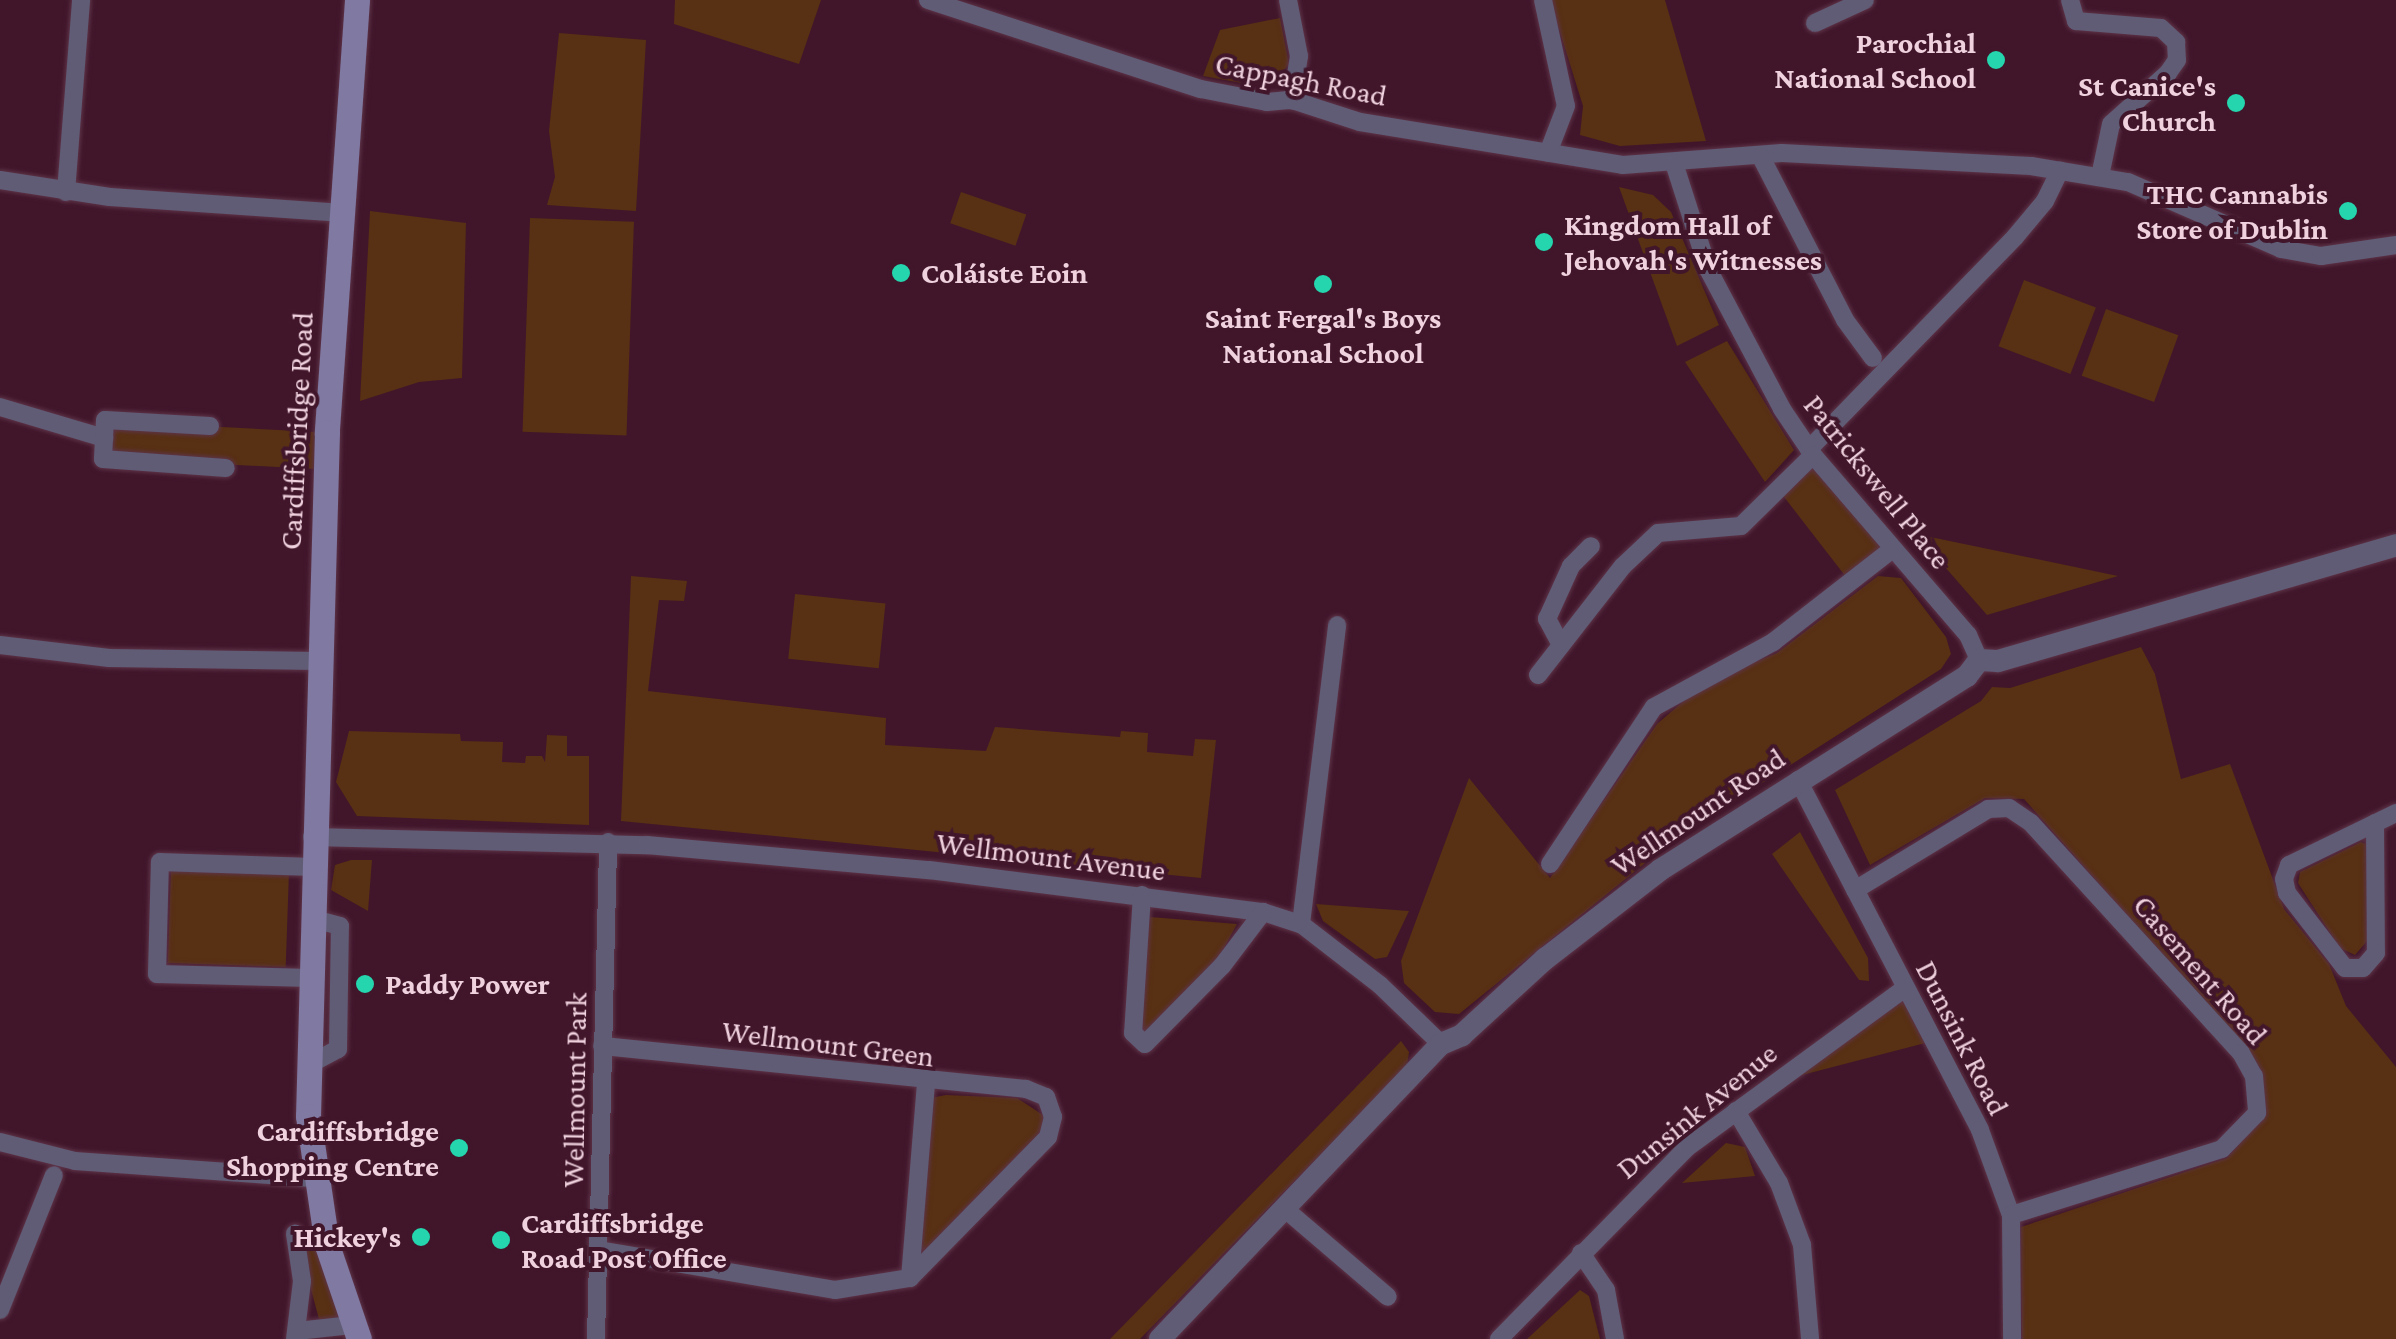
<!DOCTYPE html>
<html>
<head>
<meta charset="utf-8">
<style>
  body { margin:0 }
  #map { position:relative; width:2396px; height:1339px; overflow:hidden; background:#41162b; font-family:"Crimson Pro",serif }
  div>[style] { position:absolute }
  .green>* { inset:0; background:#583013; transform-origin:0 0 }
  .roads { filter:drop-shadow(0 0 2px #5d3448) drop-shadow(0 0 2px #5d3448) }
  .minor>* { height:18px; margin:-9px; padding:0 9px; transform-origin:9px; border-radius:9px; background:#605c76 }
  .tertiary>* { height:22px; margin:-11px; padding:0 11px; transform-origin:11px; border-radius:11px; background:#605c76 }
  .secondary>* { height:25px; margin:-12.5px; padding:0 12.5px; transform-origin:12.5px; border-radius:12.5px; background:#8079a2 }
  .dots>* { width:28px; height:28px; translate:-50% -50%; box-sizing:border-box; border:5px solid #41162b; border-radius:50% }
  span { translate:-50% -50%; white-space:nowrap; text-align:center; line-height:1.15; -webkit-text-stroke:8px #41162b; paint-order:stroke }
  .poi-label { font-size:30px; color:#f0d2de; font-weight:700 }
  .right { translate:-100% -50%; text-align:right }
  .left { translate:0 -50%; text-align:left }
  .street-label { font-size:30px; color:#f0d2de }
</style>
</head>
<body>
<div id="map">
  <div class="green">
    <div style="clip-path:polygon(675px 0,821px 0,799px 64px,674px 24px)"></div>
    <div style="clip-path:polygon(1550px 0,1665px 0,1706px 141px,1620px 146px,1580px 135px,1583px 106px)"></div>
    <div style="clip-path:polygon(1280px 18px,1289px 64px,1279px 76px,1253px 85px,1203px 76px,1220px 30px)"></div>
    <div style="clip-path:polygon(559px 33px,646px 40px,636px 211px,547px 205px,555px 177px,549px 131px)"></div>
    <div style="clip-path:polygon(1619px 187px,1653px 195px,1671px 212px,1719px 325px,1677px 346px)"></div>
    <div style="left:961px;top:192px;width:69px;height:33px;rotate:19deg"></div>
    <div style="clip-path:polygon(370px 211px,466px 223px,462px 378px,419px 382px,360px 401px)"></div>
    <div style="left:530px;top:218px;width:104px;height:214px;rotate:2deg"></div>
    <div style="left:2024px;top:280px;width:77px;height:71px;rotate:21deg"></div>
    <div style="left:2106px;top:309px;width:77px;height:71px;rotate:20deg"></div>
    <div style="clip-path:polygon(1727px 341px,1794px 450px,1765px 482px,1685px 362px)"></div>
    <div style="left:106px;top:421px;width:221px;height:37px;rotate:3deg"></div>
    <div style="clip-path:polygon(1813px 455px,1891px 550px,1846px 577px,1781px 493px)"></div>
    <div style="clip-path:polygon(1916px 534px,2118px 576px,1987px 615px)"></div>
    <div style="clip-path:polygon(631px 576px,687px 581px,684px 601px,659px 600px,648px 691px,886px 718px,885px 745px,986px 751px,995px 727px,1120px 737px,1121px 731px,1148px 733px,1147px 752px,1193px 756px,1195px 739px,1216px 740px,1201px 878px,621px 821px)"></div>
    <div style="clip-path:polygon(1878px 576px,1901px 578px,1946px 637px,1951px 654px,1941px 669px,1676px 838px,1459px 1014px,1435px 1012px,1404px 983px,1401px 961px,1469px 778px,1550px 878px,1657px 724px,1706px 682px,1777px 653px)"></div>
    <div style="left:795px;top:594px;width:91px;height:65px;rotate:6deg"></div>
    <div style="clip-path:polygon(2141px 647px,2155px 674px,2181px 779px,2230px 764px,2284px 909px,2329px 964px,2346px 1006px,2396px 1067px,2396px 1339px,2022px 1339px,2021px 1227px,2227px 1158px,2263px 1117px,2246px 1049px,2024px 799px,1985px 798px,1870px 865px,1835px 790px,1981px 701px,1992px 687px,2010px 688px)"></div>
    <div style="clip-path:polygon(349px 731px,460px 734px,461px 741px,503px 742px,502px 762px,525px 763px,526px 756px,542px 756px,545px 762px,547px 735px,567px 736px,567px 756px,589px 756px,589px 825px,357px 816px,336px 782px)"></div>
    <div style="clip-path:polygon(1800px 832px,1868px 958px,1869px 981px,1859px 980px,1772px 854px)"></div>
    <div style="clip-path:polygon(2361px 842px,2368px 845px,2368px 940px,2355px 955px,2340px 948px,2298px 883px,2300px 872px)"></div>
    <div style="clip-path:polygon(351px 860px,372px 860px,368px 911px,331px 890px,335px 865px)"></div>
    <div style="left:171px;top:870px;width:118px;height:93px;rotate:2deg"></div>
    <div style="clip-path:polygon(1316px 904px,1409px 911px,1387px 957px,1375px 959px,1323px 921px)"></div>
    <div style="clip-path:polygon(1150px 917px,1237px 924px,1219px 957px,1143px 1033px,1139px 1015px)"></div>
    <div style="clip-path:polygon(1905px 989px,1933px 1041px,1775px 1082px)"></div>
    <div style="clip-path:polygon(1401px 1041px,1409px 1052px,1407px 1066px,1140px 1339px,1110px 1339px)"></div>
    <div style="clip-path:polygon(946px 1095px,1017px 1098px,1046px 1117px,1042px 1136px,927px 1253px,918px 1247px,931px 1098px)"></div>
    <div style="clip-path:polygon(1726px 1143px,1745px 1147px,1755px 1176px,1682px 1183px)"></div>
    <div style="clip-path:polygon(319px 1240px,341px 1315px,328px 1322px,319px 1319px,299px 1245px)"></div>
    <div style="clip-path:polygon(1580px 1290px,1589px 1296px,1600px 1339px,1527px 1339px)"></div>
  </div>
  <div class="roads">
    <div class="minor">
      <div style="left:928px;top:0;width:287px;rotate:18.1deg"></div>
      <div style="left:1201px;top:89px;width:67px;rotate:11.1deg"></div>
      <div style="left:1267px;top:102px;width:25px;rotate:-5deg"></div>
      <div style="left:1292px;top:100px;width:71px;rotate:17.9deg"></div>
      <div style="left:1360px;top:122px;width:266px;rotate:9.3deg"></div>
      <div style="left:1623px;top:165px;width:159px;rotate:-4.3deg"></div>
      <div style="left:1782px;top:153px;width:249px;rotate:3deg"></div>
      <div style="left:2031px;top:166px;width:98px;rotate:9.4deg"></div>
      <div style="left:2128px;top:182px;width:167px;rotate:23.6deg"></div>
      <div style="left:2281px;top:249px;width:41px;rotate:9.9deg"></div>
      <div style="left:2321px;top:256px;width:76px;rotate:-8.3deg"></div>
      <div style="left:1288px;top:0;width:57px;rotate:78.9deg"></div>
      <div style="left:1299px;top:56px;width:45px;rotate:99deg"></div>
      <div style="left:1543px;top:0;width:108px;rotate:77.8deg"></div>
      <div style="left:1566px;top:106px;width:50px;rotate:111deg"></div>
      <div style="left:2070px;top:0;width:22px;rotate:74deg"></div>
      <div style="left:2076px;top:21px;width:85px;rotate:4.7deg"></div>
      <div style="left:2161px;top:28px;width:21px;rotate:43deg"></div>
      <div style="left:2176px;top:42px;width:18px;rotate:87deg"></div>
      <div style="left:2177px;top:60px;width:16px;rotate:125deg"></div>
      <div style="left:2168px;top:73px;width:76px;rotate:138.2deg"></div>
      <div style="left:2111px;top:124px;width:53px;rotate:101.9deg"></div>
      <div style="left:1815px;top:23px;width:55px;rotate:-24.7deg"></div>
      <div style="left:1761px;top:157px;width:183px;rotate:62.7deg"></div>
      <div style="left:1845px;top:320px;width:47px;rotate:53.6deg"></div>
      <div style="left:1675px;top:166px;width:108px;rotate:72.2deg"></div>
      <div style="left:1708px;top:269px;width:158px;rotate:62.1deg"></div>
      <div style="left:1782px;top:409px;width:55px;rotate:56deg"></div>
      <div style="left:1813px;top:455px;width:238px;rotate:49.3deg"></div>
      <div style="left:1968px;top:635px;width:27px;rotate:66deg"></div>
      <div style="left:0;top:180px;width:111px;rotate:8.8deg"></div>
      <div style="left:110px;top:197px;width:234px;rotate:3.9deg"></div>
      <div style="left:66px;top:192px;width:193px;rotate:-85.5deg"></div>
      <div style="left:0;top:407px;width:109px;rotate:16.6deg"></div>
      <div style="left:210px;top:426px;width:105px;rotate:-176.7deg"></div>
      <div style="left:105px;top:420px;width:39px;rotate:93deg"></div>
      <div style="left:103px;top:459px;width:123px;rotate:4.2deg"></div>
      <div style="left:1809px;top:449px;width:296px;rotate:-45.8deg"></div>
      <div style="left:2015px;top:237px;width:47px;rotate:-50.2deg"></div>
      <div style="left:2045px;top:201px;width:34px;rotate:-64deg"></div>
      <div style="left:0;top:645px;width:110px;rotate:6.8deg"></div>
      <div style="left:109px;top:658px;width:210px;rotate:0.8deg"></div>
      <div style="left:1561px;top:645px;width:30px;rotate:-118deg"></div>
      <div style="left:1547px;top:619px;width:58px;rotate:-65.6deg"></div>
      <div style="left:1571px;top:566px;width:28px;rotate:-45deg"></div>
      <div style="left:1538px;top:675px;width:138px;rotate:-52.1deg"></div>
      <div style="left:1623px;top:566px;width:48px;rotate:-43.3deg"></div>
      <div style="left:1658px;top:533px;width:83px;rotate:-4.8deg"></div>
      <div style="left:1741px;top:526px;width:101px;rotate:-44.6deg"></div>
      <div style="left:1798px;top:780px;width:394px;rotate:62.5deg"></div>
      <div style="left:1980px;top:1130px;width:90px;rotate:70deg"></div>
      <div style="left:2011px;top:1215px;width:124px;rotate:89.5deg"></div>
      <div style="left:2375px;top:823px;width:130px;rotate:89.6deg"></div>
      <div style="left:2376px;top:953px;width:20px;rotate:131deg"></div>
      <div style="left:2363px;top:968px;width:18px;rotate:180deg"></div>
      <div style="left:2345px;top:968px;width:95px;rotate:-127.7deg"></div>
      <div style="left:2287px;top:893px;width:14px;rotate:-102deg"></div>
      <div style="left:2284px;top:879px;width:15px;rotate:-70deg"></div>
      <div style="left:2289px;top:865px;width:119px;rotate:-25.9deg"></div>
      <div style="left:312px;top:837px;width:335px;rotate:1.4deg"></div>
      <div style="left:647px;top:845px;width:283px;rotate:5.1deg"></div>
      <div style="left:929px;top:870px;width:337px;rotate:7.2deg"></div>
      <div style="left:1263px;top:912px;width:40px;rotate:18deg"></div>
      <div style="left:1301px;top:924px;width:100px;rotate:37.7deg"></div>
      <div style="left:1380px;top:985px;width:85px;rotate:44deg"></div>
      <div style="left:1550px;top:864px;width:188px;rotate:-56.5deg"></div>
      <div style="left:1654px;top:707px;width:136px;rotate:-28.6deg"></div>
      <div style="left:1773px;top:642px;width:150px;rotate:-37.9deg"></div>
      <div style="left:1855px;top:890px;width:156px;rotate:-31.3deg"></div>
      <div style="left:1988px;top:809px;width:21px;rotate:-3deg"></div>
      <div style="left:2009px;top:808px;width:27px;rotate:34deg"></div>
      <div style="left:2031px;top:823px;width:311px;rotate:47.6deg"></div>
      <div style="left:2241px;top:1053px;width:26px;rotate:61deg"></div>
      <div style="left:2254px;top:1076px;width:37px;rotate:85deg"></div>
      <div style="left:2257px;top:1113px;width:50px;rotate:134.2deg"></div>
      <div style="left:2222px;top:1149px;width:221px;rotate:162.6deg"></div>
      <div style="left:1142px;top:895px;width:138px;rotate:93.7deg"></div>
      <div style="left:1133px;top:1033px;width:16px;rotate:43deg"></div>
      <div style="left:1145px;top:1044px;width:110px;rotate:-45.4deg"></div>
      <div style="left:1222px;top:966px;width:68px;rotate:-52.8deg"></div>
      <div style="left:1301px;top:924px;width:301px;rotate:-83.1deg"></div>
      <div style="left:311px;top:978px;width:154px;rotate:-178.5deg"></div>
      <div style="left:157px;top:974px;width:112px;rotate:-88.5deg"></div>
      <div style="left:160px;top:862px;width:152px;rotate:1.9deg"></div>
      <div style="left:308px;top:1065px;width:34px;rotate:-28deg"></div>
      <div style="left:338px;top:1049px;width:123px;rotate:-89.1deg"></div>
      <div style="left:340px;top:926px;width:30px;rotate:-165deg"></div>
      <div style="left:1736px;top:1111px;width:84px;rotate:59.2deg"></div>
      <div style="left:1779px;top:1183px;width:66px;rotate:69.6deg"></div>
      <div style="left:1802px;top:1245px;width:94px;rotate:85.1deg"></div>
      <div style="left:0;top:1142px;width:77px;rotate:14.2deg"></div>
      <div style="left:75px;top:1161px;width:240px;rotate:4.1deg"></div>
      <div style="left:1285px;top:1209px;width:135px;rotate:40.5deg"></div>
      <div style="left:599px;top:1250px;width:239px;rotate:9.6deg"></div>
      <div style="left:835px;top:1290px;width:76px;rotate:-9.1deg"></div>
      <div style="left:910px;top:1278px;width:197px;rotate:-45.6deg"></div>
      <div style="left:1048px;top:1137px;width:21px;rotate:-76deg"></div>
      <div style="left:1053px;top:1117px;width:21px;rotate:-109deg"></div>
      <div style="left:1046px;top:1097px;width:22px;rotate:-158deg"></div>
      <div style="left:1026px;top:1089px;width:426px;rotate:-174.2deg"></div>
      <div style="left:1581px;top:1253px;width:45px;rotate:56deg"></div>
      <div style="left:1606px;top:1290px;width:50px;rotate:79.6deg"></div>
      <div style="left:910px;top:1278px;width:195px;rotate:-85.3deg"></div>
      <div style="left:0;top:1310px;width:145px;rotate:-68.2deg"></div>
      <div style="left:297px;top:1331px;width:55px;rotate:-6.2deg"></div>
      <div style="left:295px;top:1339px;width:58px;rotate:-83.1deg"></div>
      <div style="left:302px;top:1281px;width:48px;rotate:-98.5deg"></div>
      <div style="left:596px;top:1339px;width:497px;rotate:-88.6deg"></div>
      <div style="left:1499px;top:1339px;width:269px;rotate:-45.5deg"></div>
      <div style="left:1688px;top:1147px;width:269px;rotate:-36.2deg"></div>
    </div>
    <div class="tertiary">
      <div style="left:1160px;top:1339px;width:407px;rotate:-46.4deg"></div>
      <div style="left:1441px;top:1044px;width:23px;rotate:-23deg"></div>
      <div style="left:1462px;top:1035px;width:113px;rotate:-42.5deg"></div>
      <div style="left:1545px;top:959px;width:145px;rotate:-37.7deg"></div>
      <div style="left:1660px;top:870px;width:363px;rotate:-32.3deg"></div>
      <div style="left:1967px;top:676px;width:20px;rotate:-53deg"></div>
      <div style="left:1979px;top:660px;width:19px;rotate:3deg"></div>
      <div style="left:1998px;top:661px;width:415px;rotate:-16.2deg"></div>
    </div>
    <div class="secondary">
      <div style="left:357px;top:0;width:433px;rotate:94deg"></div>
      <div style="left:327px;top:432px;width:684px;rotate:91.59deg"></div>
      <div style="left:308px;top:1116px;width:130px;rotate:81.6deg"></div>
      <div style="left:327px;top:1245px;width:99px;rotate:71.2deg"></div>
    </div>
  </div>
  <div class="dots">
    <div style="left:1996px;top:60px;background:#24d5ae"></div>
    <div style="left:2236px;top:103px;background:#24d5ae"></div>
    <div style="left:2348px;top:211px;background:#24d5ae"></div>
    <div style="left:1544px;top:242px;background:#24d5ae"></div>
    <div style="left:901px;top:273px;background:#24d5ae"></div>
    <div style="left:1323px;top:284px;background:#24d5ae"></div>
    <div style="left:365px;top:984px;background:#24d5ae"></div>
    <div style="left:459px;top:1148px;background:#24d5ae"></div>
    <div style="left:421px;top:1237px;background:#24d5ae"></div>
    <div style="left:501px;top:1240px;background:#24d5ae"></div>
  </div>
  <div class="poi-label">
    <span class="right" style="left:1976px;top:60px">Parochial<br>National School</span>
    <span class="right" style="left:2216px;top:103px">St Canice's<br>Church</span>
    <span class="right" style="left:2328px;top:211px">THC Cannabis<br>Store of Dublin</span>
    <span class="left" style="left:1564px;top:242px">Kingdom Hall of<br>Jehovah's Witnesses</span>
    <span class="left" style="left:921px;top:273px">Coláiste Eoin</span>
    <span style="left:1323px;top:335px">Saint Fergal's Boys<br>National School</span>
    <span class="left" style="left:385px;top:984px">Paddy Power</span>
    <span class="right" style="left:439px;top:1148px">Cardiffsbridge<br>Shopping Centre</span>
    <span class="left" style="left:521px;top:1240px">Cardiffsbridge<br>Road Post Office</span>
    <span class="right" style="left:401px;top:1237px">Hickey's</span>
  </div>
  <div class="street-label">
    <span style="left:1301px;top:80px;rotate:11deg">Cappagh Road</span>
    <span style="left:297px;top:431px;rotate:-87deg">Cardiffsbridge Road</span>
    <span style="left:1877px;top:482px;rotate:51deg">Patrickswell Place</span>
    <span style="left:1698px;top:812px;rotate:-34deg">Wellmount Road</span>
    <span style="left:1051px;top:857px;rotate:7deg">Wellmount Avenue</span>
    <span style="left:2200px;top:970px;rotate:49deg">Casement Road</span>
    <span style="left:1962px;top:1038px;rotate:63deg">Dunsink Road</span>
    <span style="left:828px;top:1044px;rotate:7deg">Wellmount Green</span>
    <span style="left:575px;top:1090px;rotate:-89deg">Wellmount Park</span>
    <span style="left:1697px;top:1111px;rotate:-39deg">Dunsink Avenue</span>
  </div>
</div>
</body>
</html>
